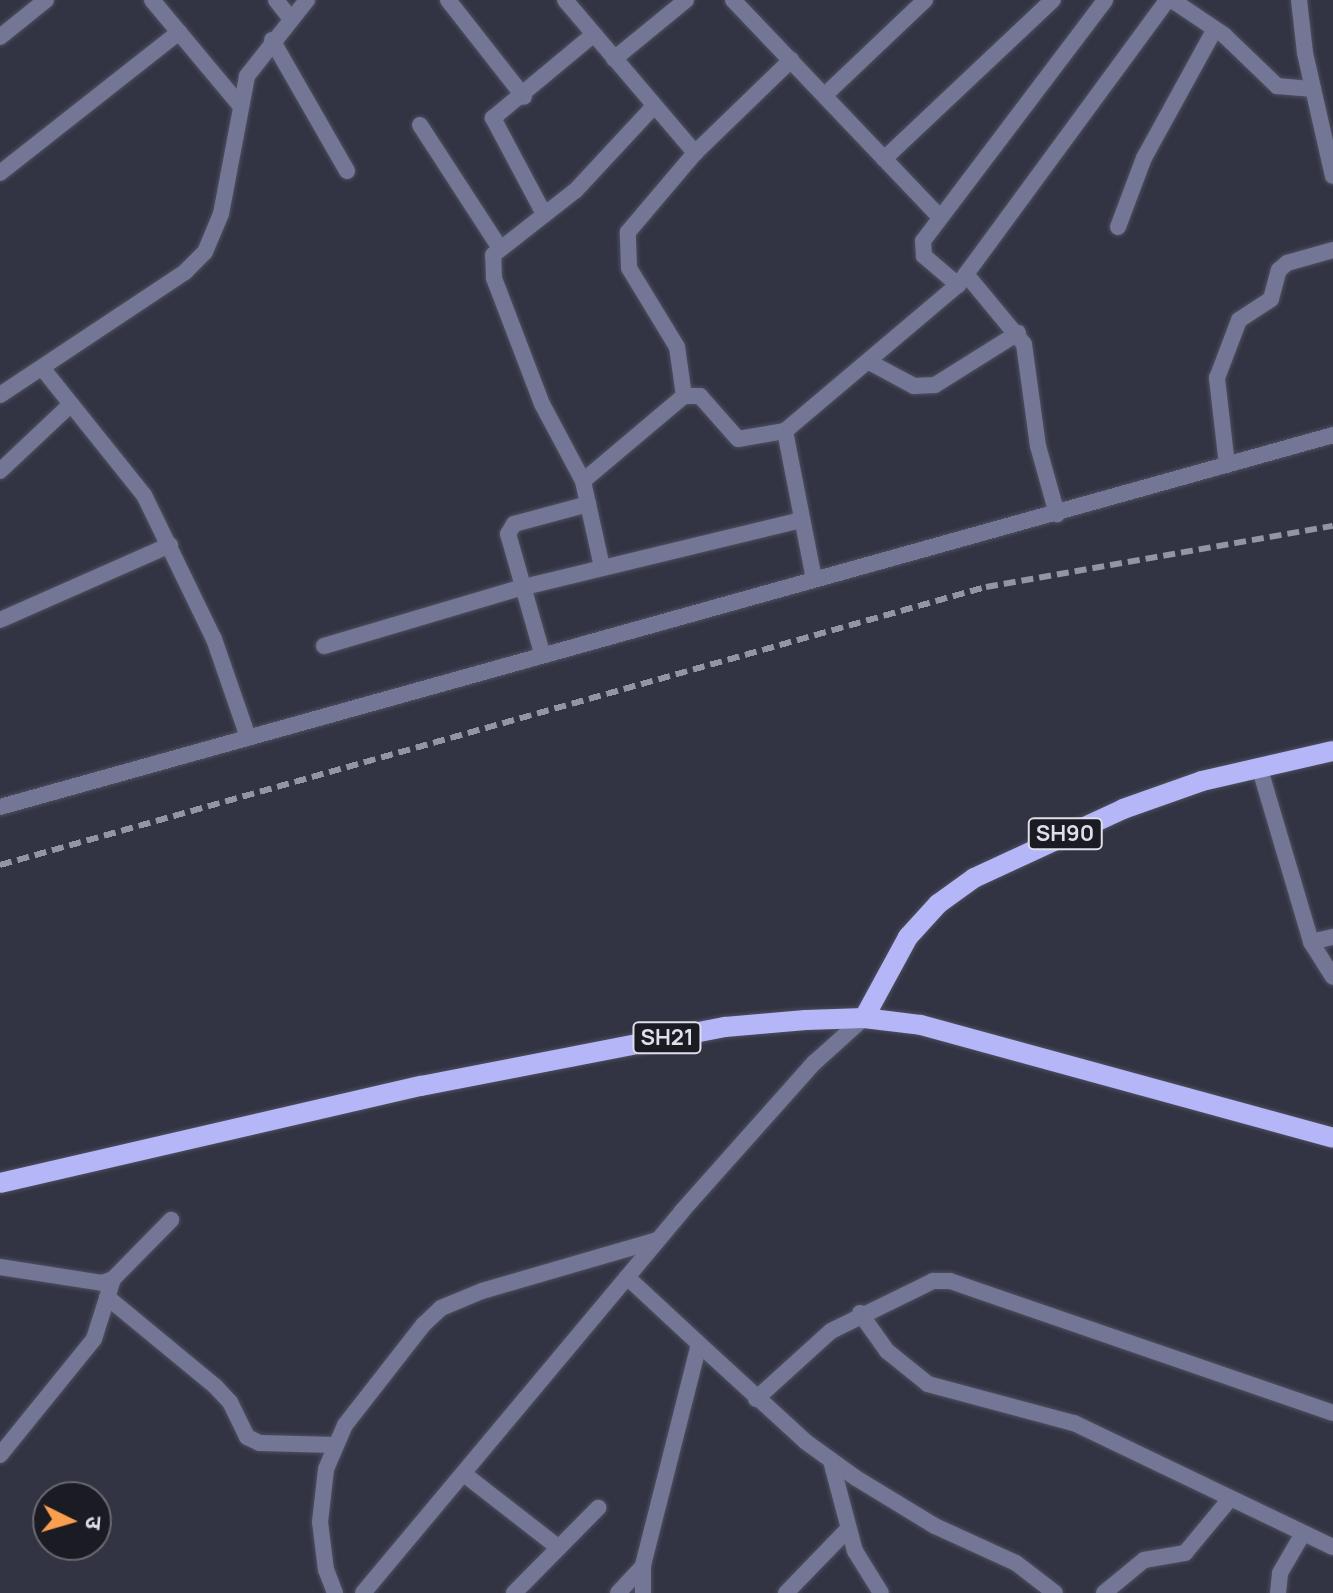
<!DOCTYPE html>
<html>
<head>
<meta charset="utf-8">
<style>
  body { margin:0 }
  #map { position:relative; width:1333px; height:1593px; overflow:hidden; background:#323343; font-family:Manrope,"Noto Sans Devanagari",sans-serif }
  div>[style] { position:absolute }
  .roads { filter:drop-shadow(0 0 2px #4e4f5e) drop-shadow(0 0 2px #4e4f5e) }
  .minor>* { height:16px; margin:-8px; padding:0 8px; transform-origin:8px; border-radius:8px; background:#747696 }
  .primary>* { height:20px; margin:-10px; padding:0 10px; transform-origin:10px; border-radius:10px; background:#b4b6f8 }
  .rail>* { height:6px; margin-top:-3px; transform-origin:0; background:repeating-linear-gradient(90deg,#9495a2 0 12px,transparent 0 18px) }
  span { translate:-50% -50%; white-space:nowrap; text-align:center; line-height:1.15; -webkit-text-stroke:8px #1b1b23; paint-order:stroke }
  .shield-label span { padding:2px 6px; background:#1b1b23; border:2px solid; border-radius:6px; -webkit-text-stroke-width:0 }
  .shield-label { font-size:22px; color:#dedfea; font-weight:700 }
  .north { position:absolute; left:32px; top:1481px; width:80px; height:80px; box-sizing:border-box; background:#1b1b23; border:2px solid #696973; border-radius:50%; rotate:95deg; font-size:22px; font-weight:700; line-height:32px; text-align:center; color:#dedfea }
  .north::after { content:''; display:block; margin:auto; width:28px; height:36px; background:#fa9f4e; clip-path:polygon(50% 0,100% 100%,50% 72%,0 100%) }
</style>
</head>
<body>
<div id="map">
  <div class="roads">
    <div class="minor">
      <div style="left:152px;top:0;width:134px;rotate:50.1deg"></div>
      <div style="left:276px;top:0;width:23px;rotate:52deg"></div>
      <div style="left:448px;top:0;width:123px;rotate:51.9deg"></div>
      <div style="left:565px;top:0;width:201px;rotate:49.6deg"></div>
      <div style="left:733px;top:0;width:300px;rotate:46.4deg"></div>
      <div style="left:1172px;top:0;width:63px;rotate:33.9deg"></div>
      <div style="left:1224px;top:35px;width:74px;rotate:43.9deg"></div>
      <div style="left:1277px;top:86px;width:36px;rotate:5deg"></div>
      <div style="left:1299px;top:0;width:53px;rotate:83.5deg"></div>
      <div style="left:1305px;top:53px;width:126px;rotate:77.2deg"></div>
      <div style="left:0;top:37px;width:59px;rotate:-38.8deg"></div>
      <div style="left:272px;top:40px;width:151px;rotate:60.2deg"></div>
      <div style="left:614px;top:59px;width:93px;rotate:-39.3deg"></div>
      <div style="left:825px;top:95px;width:138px;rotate:-43.5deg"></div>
      <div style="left:420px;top:125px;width:147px;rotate:57deg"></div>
      <div style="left:884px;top:159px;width:232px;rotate:-43.3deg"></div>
      <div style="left:0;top:173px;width:228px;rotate:-38.2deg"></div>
      <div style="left:544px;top:214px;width:109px;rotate:-118deg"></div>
      <div style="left:493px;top:118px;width:131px;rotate:-39.7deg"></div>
      <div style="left:1118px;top:227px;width:74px;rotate:-69.4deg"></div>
      <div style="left:1144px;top:158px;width:147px;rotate:-61.2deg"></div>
      <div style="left:966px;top:274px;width:91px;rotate:50.4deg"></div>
      <div style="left:1024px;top:344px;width:103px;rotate:82.2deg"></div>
      <div style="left:1038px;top:446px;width:71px;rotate:74.4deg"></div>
      <div style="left:958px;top:285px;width:45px;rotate:-139.5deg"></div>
      <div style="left:924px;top:256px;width:15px;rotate:-94deg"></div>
      <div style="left:923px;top:241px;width:302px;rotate:-52.9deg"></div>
      <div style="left:871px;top:363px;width:49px;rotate:28.1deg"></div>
      <div style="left:914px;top:386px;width:21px;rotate:-3deg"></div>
      <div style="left:935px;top:385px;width:98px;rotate:-32.1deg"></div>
      <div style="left:43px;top:369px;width:161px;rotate:51.3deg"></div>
      <div style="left:144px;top:495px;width:160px;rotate:64.1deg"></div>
      <div style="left:214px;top:639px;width:104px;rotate:70.9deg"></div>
      <div style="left:0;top:395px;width:222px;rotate:-33.6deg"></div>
      <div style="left:185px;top:272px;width:28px;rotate:-45deg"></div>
      <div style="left:205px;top:252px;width:41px;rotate:-67.2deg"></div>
      <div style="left:221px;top:214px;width:140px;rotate:-79.3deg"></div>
      <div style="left:247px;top:76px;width:97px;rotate:-51.7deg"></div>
      <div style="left:684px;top:396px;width:49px;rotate:-98.1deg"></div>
      <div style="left:677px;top:347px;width:92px;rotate:-121.3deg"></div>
      <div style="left:629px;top:268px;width:36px;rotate:-92deg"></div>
      <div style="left:628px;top:232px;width:104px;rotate:-49.7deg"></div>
      <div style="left:695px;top:153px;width:134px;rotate:-44.1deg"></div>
      <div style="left:1227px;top:465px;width:88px;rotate:-96.6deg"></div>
      <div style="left:1217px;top:378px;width:62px;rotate:-69.2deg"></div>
      <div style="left:1239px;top:320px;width:38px;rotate:-33deg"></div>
      <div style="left:1271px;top:299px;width:30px;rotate:-75deg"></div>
      <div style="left:1279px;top:270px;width:11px;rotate:-41deg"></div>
      <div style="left:1287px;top:263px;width:48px;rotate:-15.8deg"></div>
      <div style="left:0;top:471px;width:95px;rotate:-43.3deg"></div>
      <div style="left:583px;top:481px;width:132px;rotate:-40.1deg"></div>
      <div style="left:684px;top:396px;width:16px"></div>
      <div style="left:700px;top:396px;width:57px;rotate:48.5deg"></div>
      <div style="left:738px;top:439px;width:48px;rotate:-9.7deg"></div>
      <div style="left:602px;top:567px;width:88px;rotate:-102.5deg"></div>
      <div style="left:583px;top:481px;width:87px;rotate:-118deg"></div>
      <div style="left:542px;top:404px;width:135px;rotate:-110.9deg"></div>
      <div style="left:494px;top:278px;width:23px;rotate:-92deg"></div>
      <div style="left:493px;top:255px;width:105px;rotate:-38.1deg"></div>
      <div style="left:576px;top:190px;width:115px;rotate:-47.1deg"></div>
      <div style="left:814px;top:579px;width:151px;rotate:-101.1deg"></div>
      <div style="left:785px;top:431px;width:226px;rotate:-40.2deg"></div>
      <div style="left:958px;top:285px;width:353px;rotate:-53.7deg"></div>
      <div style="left:0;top:620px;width:186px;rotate:-23.8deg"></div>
      <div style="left:324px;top:646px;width:204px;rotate:-16.5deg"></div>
      <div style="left:520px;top:588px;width:289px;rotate:-13.6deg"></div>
      <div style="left:542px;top:653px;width:124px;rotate:-105.9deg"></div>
      <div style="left:508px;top:534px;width:12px;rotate:-59deg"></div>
      <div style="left:514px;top:524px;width:77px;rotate:-15.1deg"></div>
      <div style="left:1259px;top:766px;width:184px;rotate:73.5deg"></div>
      <div style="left:1311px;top:942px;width:41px;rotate:57.8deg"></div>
      <div style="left:0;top:807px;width:1384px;rotate:-15.59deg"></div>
      <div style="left:1311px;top:942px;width:23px;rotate:-13deg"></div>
      <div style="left:0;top:1267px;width:103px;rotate:8.9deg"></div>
      <div style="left:102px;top:1283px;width:12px;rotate:-20deg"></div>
      <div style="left:113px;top:1279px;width:83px;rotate:-45.5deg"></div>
      <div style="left:627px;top:1277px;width:98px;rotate:42.9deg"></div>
      <div style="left:699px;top:1344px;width:229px;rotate:104.2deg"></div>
      <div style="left:643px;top:1566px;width:27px;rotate:90deg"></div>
      <div style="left:107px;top:1297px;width:140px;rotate:39.5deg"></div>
      <div style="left:215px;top:1386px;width:22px;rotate:47deg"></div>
      <div style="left:230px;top:1402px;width:39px;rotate:64deg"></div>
      <div style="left:247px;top:1437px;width:14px;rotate:25deg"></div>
      <div style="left:260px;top:1443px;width:75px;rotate:1.5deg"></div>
      <div style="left:860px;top:1313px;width:47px;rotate:54.6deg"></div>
      <div style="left:887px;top:1351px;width:53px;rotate:38.8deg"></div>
      <div style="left:928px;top:1384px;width:151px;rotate:15deg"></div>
      <div style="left:1074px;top:1423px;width:287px;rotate:25.6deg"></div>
      <div style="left:699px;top:1344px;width:145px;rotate:42.5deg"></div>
      <div style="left:806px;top:1442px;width:62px;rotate:35.8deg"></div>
      <div style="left:856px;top:1478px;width:92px;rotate:31.3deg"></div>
      <div style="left:935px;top:1526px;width:89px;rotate:24.6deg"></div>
      <div style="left:1016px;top:1563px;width:49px;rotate:37.6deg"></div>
      <div style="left:756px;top:1399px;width:101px;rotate:-42.2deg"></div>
      <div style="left:831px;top:1331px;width:114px;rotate:-26.1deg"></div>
      <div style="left:933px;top:1281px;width:17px"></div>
      <div style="left:950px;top:1281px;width:405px;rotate:19deg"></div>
      <div style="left:0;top:1455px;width:149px;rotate:-51deg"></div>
      <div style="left:94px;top:1339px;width:63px;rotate:-72.4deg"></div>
      <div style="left:831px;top:1461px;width:93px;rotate:75.1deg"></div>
      <div style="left:855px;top:1551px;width:49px;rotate:58.2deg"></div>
      <div style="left:464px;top:1474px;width:120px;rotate:37.9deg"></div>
      <div style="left:335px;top:1593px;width:25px;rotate:-111deg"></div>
      <div style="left:326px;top:1570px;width:48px;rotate:-97.1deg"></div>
      <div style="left:320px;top:1522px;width:53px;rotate:-83.5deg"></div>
      <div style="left:326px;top:1469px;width:48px;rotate:-66.6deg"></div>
      <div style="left:345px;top:1425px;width:127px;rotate:-52deg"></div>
      <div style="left:423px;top:1325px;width:25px;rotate:-43deg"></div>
      <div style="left:441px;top:1308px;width:44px;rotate:-22.5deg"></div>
      <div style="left:482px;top:1291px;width:182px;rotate:-16.2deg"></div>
      <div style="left:363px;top:1593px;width:498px;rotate:-50.1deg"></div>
      <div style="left:682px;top:1211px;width:198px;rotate:-48.3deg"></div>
      <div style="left:814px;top:1063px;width:67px;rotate:-42deg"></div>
      <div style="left:514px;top:1593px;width:120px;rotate:-45.3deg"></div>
      <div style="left:618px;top:1593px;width:37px;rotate:-47deg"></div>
      <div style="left:786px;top:1593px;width:89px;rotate:-45.9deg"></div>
      <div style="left:1104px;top:1593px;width:52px;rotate:-39.5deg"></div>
      <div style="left:1144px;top:1560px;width:42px;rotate:-9.7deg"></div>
      <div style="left:1185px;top:1553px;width:70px;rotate:-50.2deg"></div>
      <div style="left:1278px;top:1593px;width:20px;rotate:-84deg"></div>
      <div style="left:1280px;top:1573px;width:44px;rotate:-59.9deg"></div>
    </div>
    <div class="primary">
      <div style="left:864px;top:1018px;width:92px;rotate:-61.5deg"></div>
      <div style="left:908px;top:937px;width:45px;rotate:-47.7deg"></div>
      <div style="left:938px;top:904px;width:44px;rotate:-35.8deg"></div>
      <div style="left:974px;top:878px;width:164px;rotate:-24.8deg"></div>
      <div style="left:1123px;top:809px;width:84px;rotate:-19.5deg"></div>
      <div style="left:1202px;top:781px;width:134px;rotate:-12.9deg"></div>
      <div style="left:0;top:1183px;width:432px;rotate:-13deg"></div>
      <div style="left:421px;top:1086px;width:310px;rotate:-11deg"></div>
      <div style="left:725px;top:1027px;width:81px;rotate:-4.9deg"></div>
      <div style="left:806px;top:1020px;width:58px;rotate:-2deg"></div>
      <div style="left:864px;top:1018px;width:57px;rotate:7deg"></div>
      <div style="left:921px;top:1025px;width:427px;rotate:15.3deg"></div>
    </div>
  </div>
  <div class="rail">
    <div style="left:0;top:865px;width:1024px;rotate:-15.75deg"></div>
    <div style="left:986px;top:587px;width:352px;rotate:-10deg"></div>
  </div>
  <div class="shield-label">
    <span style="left:1065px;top:834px">SH90</span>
    <span style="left:667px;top:1038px">SH21</span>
  </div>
  <div class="north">उ</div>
</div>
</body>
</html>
